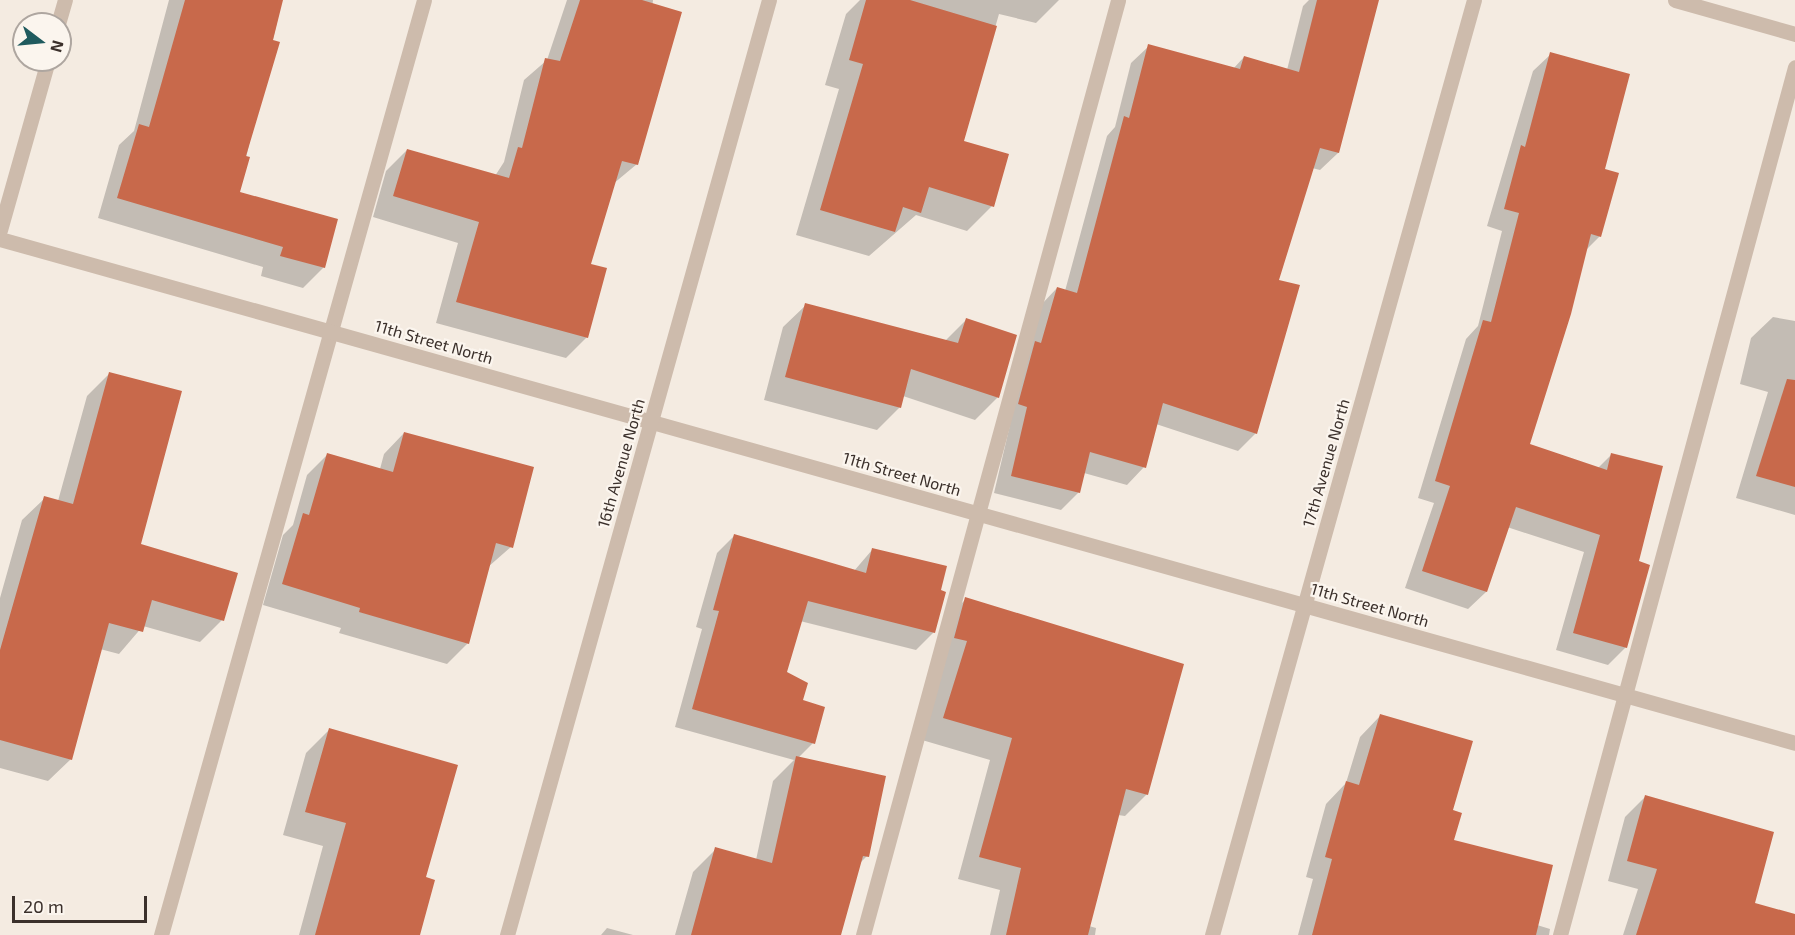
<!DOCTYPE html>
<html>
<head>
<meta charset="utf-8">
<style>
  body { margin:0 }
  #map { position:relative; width:1795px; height:935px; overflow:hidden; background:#f4ebe1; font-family:"Exo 2",sans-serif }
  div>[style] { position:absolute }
  .shadow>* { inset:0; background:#0003 }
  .building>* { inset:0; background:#c8694b }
  .lane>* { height:15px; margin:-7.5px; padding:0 7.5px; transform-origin:7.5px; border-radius:7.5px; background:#cdbbac }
  .street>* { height:15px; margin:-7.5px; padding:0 7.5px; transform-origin:7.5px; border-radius:7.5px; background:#cdbbac }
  span { translate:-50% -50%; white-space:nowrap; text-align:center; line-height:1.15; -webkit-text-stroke:4.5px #fbf5ee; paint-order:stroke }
  .street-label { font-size:16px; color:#3b302b }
  .north { position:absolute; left:12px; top:12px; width:60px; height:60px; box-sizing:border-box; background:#fbf5ee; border:2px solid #aea6a0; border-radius:50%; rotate:106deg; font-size:16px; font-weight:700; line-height:24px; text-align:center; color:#3b302b }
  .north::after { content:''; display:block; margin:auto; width:21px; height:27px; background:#1f5a5e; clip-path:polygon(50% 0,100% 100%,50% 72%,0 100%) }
  .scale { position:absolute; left:12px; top:896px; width:135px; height:27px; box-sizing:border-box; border:3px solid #3b302b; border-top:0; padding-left:8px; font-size:18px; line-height:21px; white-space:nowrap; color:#3b302b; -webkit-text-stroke:4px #fbf5ee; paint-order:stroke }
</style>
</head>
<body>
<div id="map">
  <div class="shadow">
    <div style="clip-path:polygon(169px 0,282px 0,238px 193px,324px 267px,303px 288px,261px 276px,263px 267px,98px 218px,119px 145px,134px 131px)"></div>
    <div style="clip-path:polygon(567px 0,653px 0,637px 164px,613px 184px,589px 265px,587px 337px,566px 358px,436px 323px,458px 243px,373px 217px,386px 171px,407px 150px,495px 176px,504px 162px,524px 80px,547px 60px)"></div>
    <div style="clip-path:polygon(860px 0,1059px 0,1036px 23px,999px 14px,962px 142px,992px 206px,967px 231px,916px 215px,869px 256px,796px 235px,839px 89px,825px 85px,846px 14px)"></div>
    <div style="clip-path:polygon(1309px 0,1366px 0,1338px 153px,1320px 170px,1312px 168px,1277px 281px,1256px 433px,1238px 451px,1156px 424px,1144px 467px,1127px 485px,1084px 473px,1079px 492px,1061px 510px,994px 493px,1010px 425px,1001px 422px,1040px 306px,1057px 288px,1065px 291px,1107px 136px,1115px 127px,1131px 63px,1149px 46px,1233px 69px,1244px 57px,1287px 70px,1303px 6px)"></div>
    <div style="clip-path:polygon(1551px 54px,1603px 170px,1600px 236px,1586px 250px,1528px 445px,1598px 468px,1611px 455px,1638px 563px,1626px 647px,1608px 665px,1556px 650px,1584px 552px,1507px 527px,1486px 592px,1468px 609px,1405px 588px,1434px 503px,1418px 498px,1466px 339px,1478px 326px,1502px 231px,1487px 226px,1533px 71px)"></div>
    <div style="clip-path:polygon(806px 305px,945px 341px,966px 320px,998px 397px,975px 420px,903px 396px,900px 407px,877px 430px,764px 400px,783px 327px)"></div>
    <div style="clip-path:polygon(1773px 317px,1795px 321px,1795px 515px,1736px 498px,1768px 392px,1740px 384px,1751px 338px)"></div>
    <div style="clip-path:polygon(109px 374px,139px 545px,222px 620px,200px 642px,143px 626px,119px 654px,100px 649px,71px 759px,48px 781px,0 768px,0 598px,22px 520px,45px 498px,58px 501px,87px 396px)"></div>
    <div style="clip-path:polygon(404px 433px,511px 547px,488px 567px,468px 643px,447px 664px,339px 633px,341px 628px,263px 605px,283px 535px,293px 525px,307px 475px,328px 454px,380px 469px,384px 454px)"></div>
    <div style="clip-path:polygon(735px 535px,854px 571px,872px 550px,940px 592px,934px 632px,916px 650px,800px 621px,785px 672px,801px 701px,813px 743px,798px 758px,867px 856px,859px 864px,840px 935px,675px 935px,693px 872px,716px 849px,756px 860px,773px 781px,794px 760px,675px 727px,702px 629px,696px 627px,717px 553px)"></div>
    <div style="clip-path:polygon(966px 599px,1147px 794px,1125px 816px,1118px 815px,1089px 926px,1096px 928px,1095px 935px,990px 935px,1000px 890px,958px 879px,990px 760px,922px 740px,945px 663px,933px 660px,944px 621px)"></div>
    <div style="clip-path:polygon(1380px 716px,1451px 811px,1453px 842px,1537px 925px,1550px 929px,1549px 935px,1298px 935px,1313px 879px,1306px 877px,1326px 804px,1346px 783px,1360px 737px)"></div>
    <div style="clip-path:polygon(329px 730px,424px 878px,419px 935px,299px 935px,323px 846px,283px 835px,306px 753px)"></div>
    <div style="clip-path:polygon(1645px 797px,1753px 904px,1795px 915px,1795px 935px,1623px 935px,1638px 889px,1608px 881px,1625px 817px)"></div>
    <div style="clip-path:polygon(607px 928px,633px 935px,601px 935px)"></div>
  </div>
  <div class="building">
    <div style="clip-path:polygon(185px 0,283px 0,273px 40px,280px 42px,246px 156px,250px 157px,240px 192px,338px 219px,325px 268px,280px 256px,283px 247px,117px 198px,139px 124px,149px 127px)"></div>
    <div style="clip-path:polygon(580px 0,642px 0,682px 12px,638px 165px,622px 161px,591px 264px,607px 268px,588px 338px,456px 302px,479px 222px,393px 196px,407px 149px,509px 178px,518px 147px,522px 148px,545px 58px,560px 61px)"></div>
    <div style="clip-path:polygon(866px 0,910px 0,997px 26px,964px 141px,1009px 154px,994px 207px,929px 187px,921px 213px,903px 207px,895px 232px,820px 210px,863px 64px,849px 60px)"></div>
    <div style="clip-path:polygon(1317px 0,1379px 0,1339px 153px,1320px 148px,1279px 280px,1300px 285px,1257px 434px,1163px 403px,1146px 468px,1090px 452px,1080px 493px,1011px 476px,1027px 407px,1018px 404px,1035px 341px,1041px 343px,1057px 287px,1077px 293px,1124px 116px,1129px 118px,1148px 44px,1240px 69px,1244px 56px,1299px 72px)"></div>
    <div style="clip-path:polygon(1550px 52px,1630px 74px,1605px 169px,1619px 173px,1601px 237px,1591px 234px,1571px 314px,1530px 444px,1607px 470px,1611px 453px,1663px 466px,1639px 561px,1650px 565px,1627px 648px,1573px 633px,1600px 535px,1516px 507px,1487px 592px,1422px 571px,1450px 486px,1435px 481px,1483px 320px,1491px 322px,1519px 213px,1504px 209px,1521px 145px,1525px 147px)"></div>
    <div style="clip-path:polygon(805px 303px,958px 343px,966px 318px,1017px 335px,999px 398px,911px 369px,901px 408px,785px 377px)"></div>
    <div style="clip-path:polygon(109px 372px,182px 391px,141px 544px,238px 573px,224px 621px,152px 600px,143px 632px,109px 623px,72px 760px,0 740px,0 650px,44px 496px,73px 504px)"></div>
    <div style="clip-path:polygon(1787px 379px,1795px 380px,1795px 487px,1756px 476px)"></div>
    <div style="clip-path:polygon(404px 432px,534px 467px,513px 548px,496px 543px,469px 644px,359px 612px,360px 608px,282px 584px,303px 513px,309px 515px,327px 453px,393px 472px)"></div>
    <div style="clip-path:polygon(734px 534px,866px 573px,872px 548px,947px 566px,941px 590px,946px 592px,935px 633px,808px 601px,787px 672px,808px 683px,803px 700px,825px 707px,815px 744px,692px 709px,719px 611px,713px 610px)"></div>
    <div style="clip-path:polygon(965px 597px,1184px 664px,1148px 795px,1126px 789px,1088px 935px,1006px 935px,1021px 868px,979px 857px,1012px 738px,943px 718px,967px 641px,954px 638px)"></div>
    <div style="clip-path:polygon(1380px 714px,1473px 741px,1453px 810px,1462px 813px,1454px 840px,1553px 865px,1536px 935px,1312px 935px,1332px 859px,1325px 857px,1346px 781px,1359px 785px)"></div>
    <div style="clip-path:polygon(329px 728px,458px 765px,426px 877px,435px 880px,420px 935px,315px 935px,346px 823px,305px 812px)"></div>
    <div style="clip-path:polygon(796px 756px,886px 776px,869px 857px,863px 856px,841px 935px,691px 935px,715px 847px,772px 863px)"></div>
    <div style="clip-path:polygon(1645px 795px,1774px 832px,1755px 903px,1795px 914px,1795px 935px,1636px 935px,1657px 869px,1627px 861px)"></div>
  </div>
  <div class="lane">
    <div style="left:161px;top:935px;width:971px;rotate:-74.29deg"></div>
    <div style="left:863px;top:935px;width:969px;rotate:-74.74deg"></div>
    <div style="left:1560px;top:935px;width:899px;rotate:-74.85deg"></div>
  </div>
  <div class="street">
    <div style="left:1675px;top:0;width:125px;rotate:15.8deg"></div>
    <div style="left:58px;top:24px;width:25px;rotate:-74deg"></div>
    <div style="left:0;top:230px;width:177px;rotate:-74.2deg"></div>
    <div style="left:0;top:239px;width:1864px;rotate:15.68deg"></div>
    <div style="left:507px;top:935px;width:971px;rotate:-74.35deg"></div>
    <div style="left:1212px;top:935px;width:971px;rotate:-74.35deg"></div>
  </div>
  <div class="street-label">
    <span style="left:434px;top:342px;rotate:16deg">11th Street North</span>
    <span style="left:621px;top:463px;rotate:-74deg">16th Avenue North</span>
    <span style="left:1326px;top:463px;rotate:-74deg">17th Avenue North</span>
    <span style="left:902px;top:474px;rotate:16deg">11th Street North</span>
    <span style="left:1370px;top:605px;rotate:16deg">11th Street North</span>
  </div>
  <div class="north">N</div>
  <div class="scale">20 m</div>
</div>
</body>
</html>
